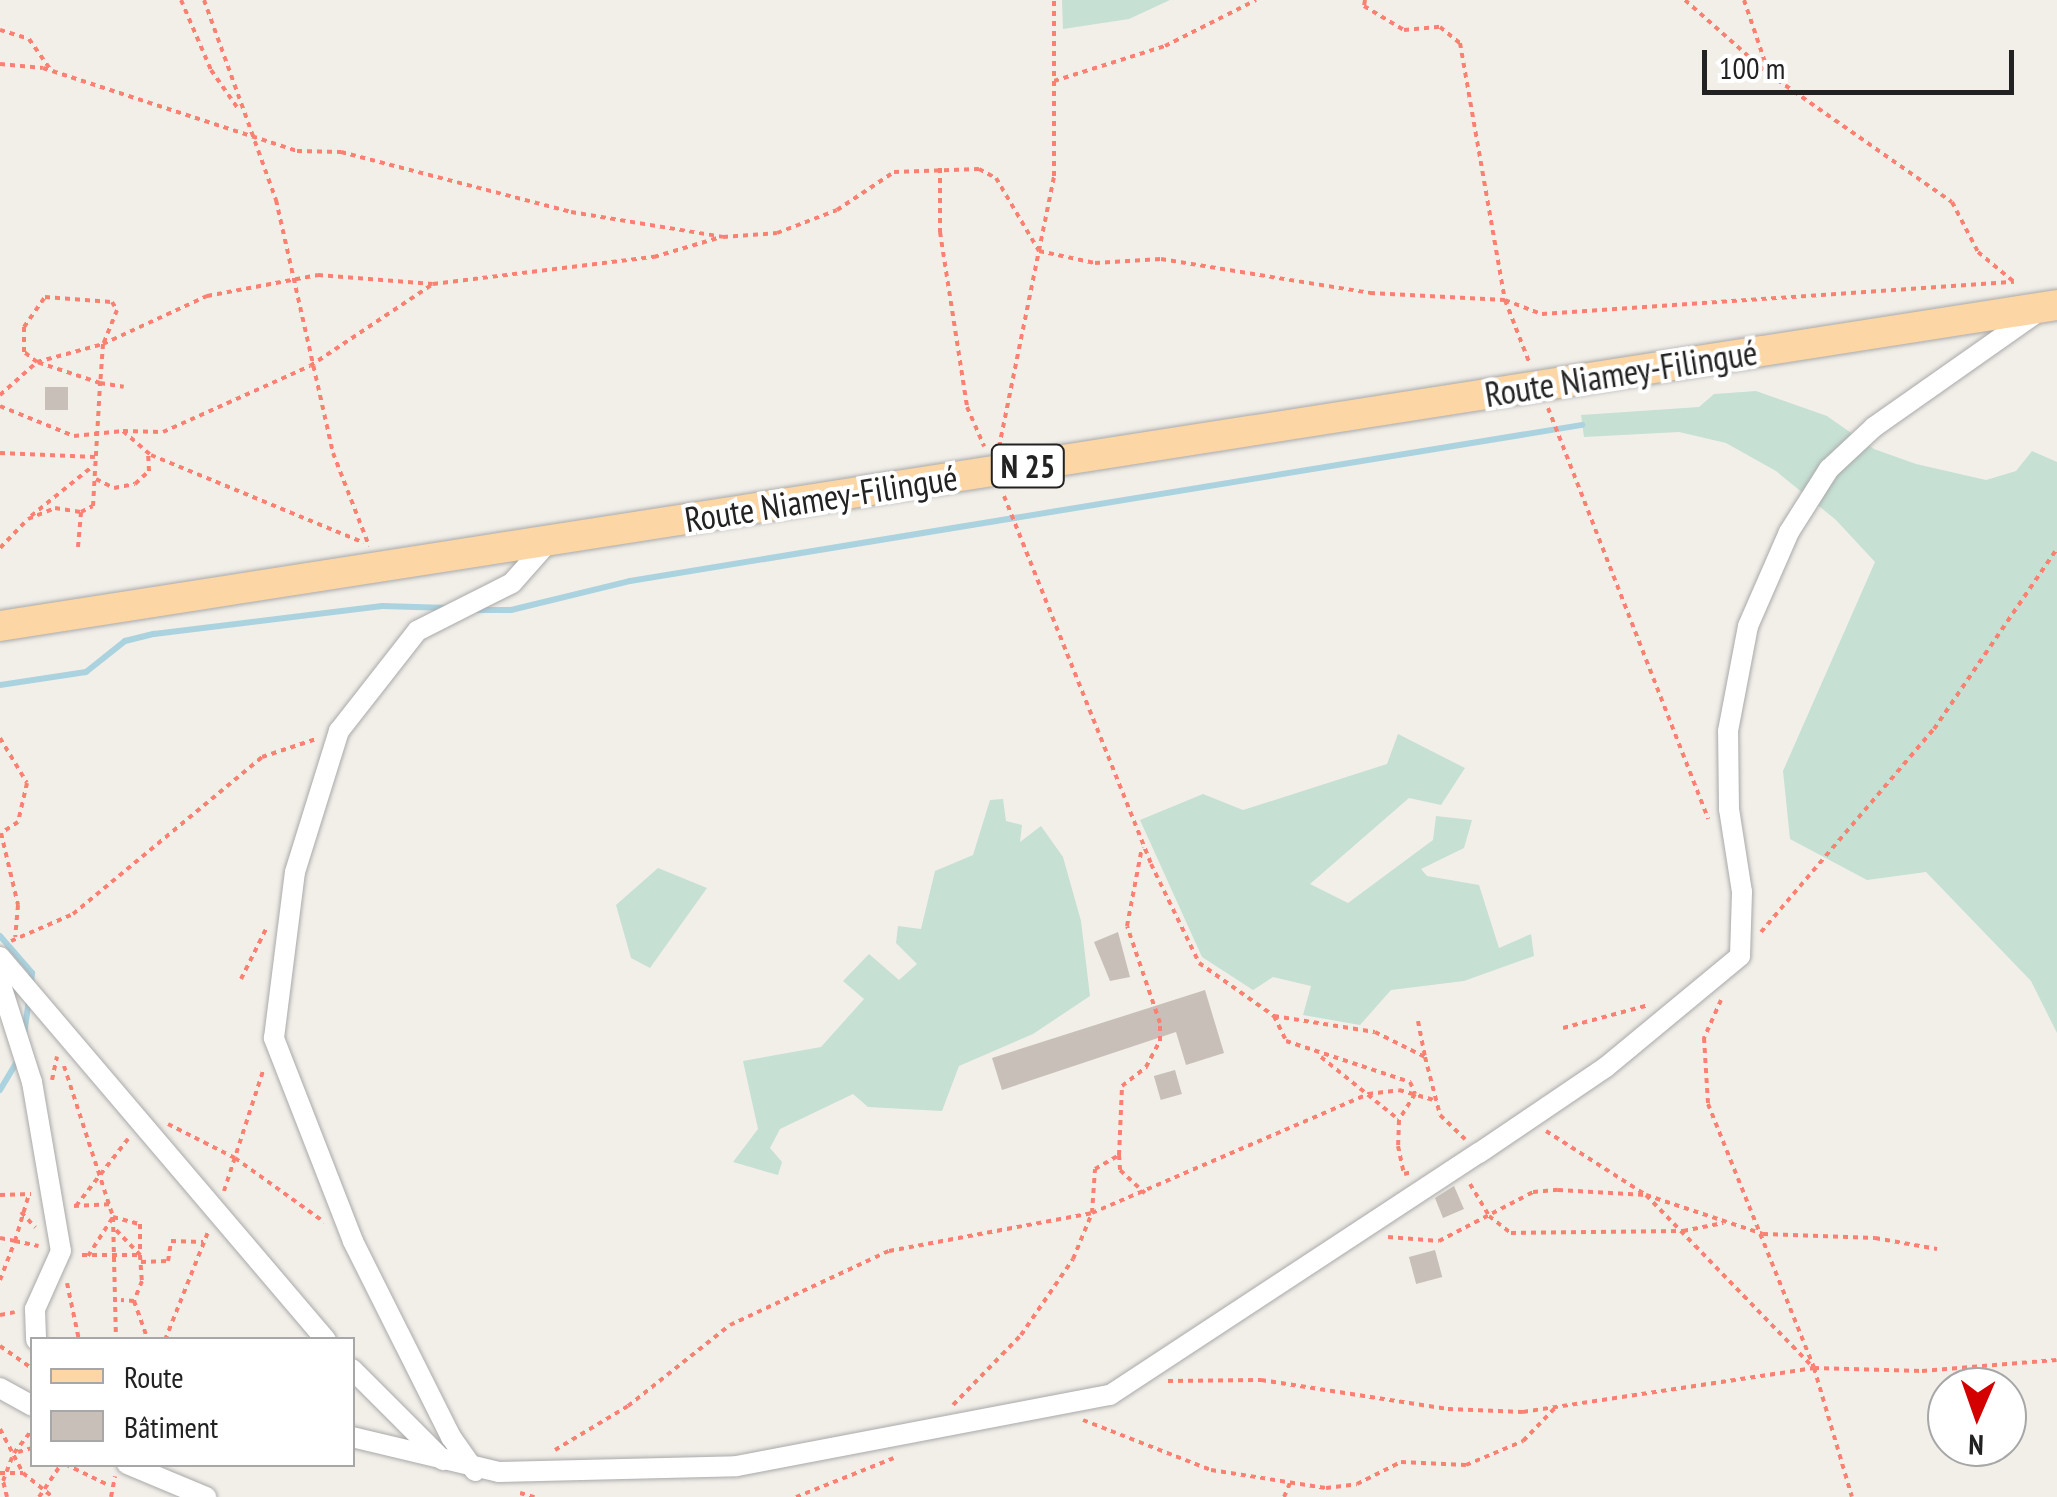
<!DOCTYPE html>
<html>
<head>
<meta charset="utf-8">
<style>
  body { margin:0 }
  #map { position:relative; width:2057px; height:1497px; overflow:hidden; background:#f2efe9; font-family:"PT Sans Narrow",sans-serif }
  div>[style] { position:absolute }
  .wetland>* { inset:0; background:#c6e0d4 }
  .stream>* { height:6px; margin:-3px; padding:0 3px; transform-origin:3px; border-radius:3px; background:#aad3df }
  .building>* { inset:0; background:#c7bfb8; transform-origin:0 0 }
  .path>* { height:4px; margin-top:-2px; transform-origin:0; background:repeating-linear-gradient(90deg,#fa8072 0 5px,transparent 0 10px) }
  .roads { filter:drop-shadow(0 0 2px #a9a9a9) drop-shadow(0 0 2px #a9a9a9) }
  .street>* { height:20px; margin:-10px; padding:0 10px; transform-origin:10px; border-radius:10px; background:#fff }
  .primary>* { height:30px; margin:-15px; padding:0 15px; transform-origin:15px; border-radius:15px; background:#fcd6a4 }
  span { translate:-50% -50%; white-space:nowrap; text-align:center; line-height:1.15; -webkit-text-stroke:8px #fff; paint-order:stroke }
  .shield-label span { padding:2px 8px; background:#fff; border:2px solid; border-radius:8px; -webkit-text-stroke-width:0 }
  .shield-label { font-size:32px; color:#222; font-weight:700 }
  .street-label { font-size:35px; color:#222 }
  .legend { position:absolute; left:30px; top:1337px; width:325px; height:130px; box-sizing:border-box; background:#fff; border:2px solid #a7a7a7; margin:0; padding:12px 18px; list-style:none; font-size:30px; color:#222 }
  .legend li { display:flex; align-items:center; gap:20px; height:50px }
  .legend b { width:50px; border:2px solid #a7a7a7 }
  .north { position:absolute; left:1927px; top:1367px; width:100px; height:100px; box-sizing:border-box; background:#fff; border:2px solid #a7a7a7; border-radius:50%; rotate:182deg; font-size:28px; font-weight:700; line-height:40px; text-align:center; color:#222 }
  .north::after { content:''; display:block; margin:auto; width:35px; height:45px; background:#d40000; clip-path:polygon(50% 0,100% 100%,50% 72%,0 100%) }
  .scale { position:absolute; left:1702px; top:50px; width:312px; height:45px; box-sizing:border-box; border:5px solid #222; border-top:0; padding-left:12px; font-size:30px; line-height:35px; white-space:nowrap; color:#222; -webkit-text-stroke:8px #fff; paint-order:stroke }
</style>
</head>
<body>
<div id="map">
  <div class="wetland">
    <div style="clip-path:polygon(1062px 0,1170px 0,1129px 19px,1063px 29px)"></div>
    <div style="clip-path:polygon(1756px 391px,1827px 416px,1874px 449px,1916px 464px,1986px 480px,2016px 471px,2032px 451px,2057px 462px,2057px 1033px,2031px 981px,1926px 872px,1867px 880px,1790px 839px,1783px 771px,1875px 562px,1836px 520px,1776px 471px,1726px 443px,1679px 432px,1584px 437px,1581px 415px,1699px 407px,1714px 394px)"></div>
    <div style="clip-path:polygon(1398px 734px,1465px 768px,1441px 805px,1409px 798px,1310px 884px,1348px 903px,1433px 840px,1436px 816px,1472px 820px,1464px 848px,1421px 869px,1427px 876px,1479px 885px,1499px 948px,1531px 934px,1534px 956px,1464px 981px,1391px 990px,1360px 1025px,1303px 1015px,1311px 986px,1273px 977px,1253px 990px,1202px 957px,1140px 820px,1203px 794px,1243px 810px,1387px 764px)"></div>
    <div style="clip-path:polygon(1003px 799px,1006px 821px,1022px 825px,1020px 842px,1041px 826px,1063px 857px,1081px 921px,1090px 996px,1033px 1034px,959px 1066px,942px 1111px,868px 1107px,853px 1094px,780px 1129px,770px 1148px,782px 1162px,778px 1175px,733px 1162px,758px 1129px,743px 1061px,821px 1047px,864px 999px,843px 981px,869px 954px,899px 980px,917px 964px,896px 943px,898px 926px,921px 929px,935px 871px,973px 855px,990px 800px)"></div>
    <div style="clip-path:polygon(658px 868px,707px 888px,650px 968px,631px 958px,616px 905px)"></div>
  </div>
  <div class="stream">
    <div style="left:476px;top:610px;width:35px"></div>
    <div style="left:511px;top:610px;width:122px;rotate:-13.7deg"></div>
    <div style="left:630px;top:581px;width:965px;rotate:-9.31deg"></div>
    <div style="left:0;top:685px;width:87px;rotate:-8.6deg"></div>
    <div style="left:86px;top:672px;width:50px;rotate:-38.5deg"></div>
    <div style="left:125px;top:641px;width:30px;rotate:-14deg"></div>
    <div style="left:154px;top:634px;width:230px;rotate:-7deg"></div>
    <div style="left:382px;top:606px;width:67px;rotate:1.7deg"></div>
    <div style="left:0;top:936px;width:49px;rotate:49.1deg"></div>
    <div style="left:32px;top:973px;width:12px;rotate:95deg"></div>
    <div style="left:24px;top:1035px;width:37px;rotate:-82deg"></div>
    <div style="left:0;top:1090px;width:39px;rotate:-59deg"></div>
  </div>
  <div class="building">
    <div style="left:45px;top:387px;width:23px;height:23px"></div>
    <div style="clip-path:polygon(1118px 932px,1130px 977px,1110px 981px,1094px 942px)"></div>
    <div style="clip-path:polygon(1205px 990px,1224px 1053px,1186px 1065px,1176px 1032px,1002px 1090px,992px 1058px)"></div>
    <div style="left:1175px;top:1070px;width:25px;height:22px;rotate:74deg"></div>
    <div style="clip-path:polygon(1454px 1186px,1464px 1209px,1443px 1218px,1435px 1198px)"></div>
    <div style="left:1435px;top:1250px;width:28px;height:27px;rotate:75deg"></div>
  </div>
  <div class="path">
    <div style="left:181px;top:0;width:76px;rotate:66.8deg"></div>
    <div style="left:211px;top:70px;width:49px;rotate:55deg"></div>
    <div style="left:204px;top:0;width:213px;rotate:70.2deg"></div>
    <div style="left:276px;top:200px;width:259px;rotate:77.3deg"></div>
    <div style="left:333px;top:453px;width:100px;rotate:68.8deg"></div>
    <div style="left:1365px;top:0;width:6px;rotate:99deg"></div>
    <div style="left:1364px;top:6px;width:47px;rotate:31deg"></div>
    <div style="left:1404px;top:30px;width:36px;rotate:-5deg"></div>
    <div style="left:1440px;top:27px;width:26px;rotate:39deg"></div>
    <div style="left:1460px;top:43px;width:261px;rotate:80.1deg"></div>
    <div style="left:1505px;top:300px;width:40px;rotate:21deg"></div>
    <div style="left:1542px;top:314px;width:473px;rotate:-3.9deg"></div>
    <div style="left:1685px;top:0;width:107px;rotate:41.6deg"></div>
    <div style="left:1744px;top:0;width:78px;rotate:71.3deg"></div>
    <div style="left:1769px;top:74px;width:223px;rotate:35deg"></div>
    <div style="left:1952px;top:202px;width:56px;rotate:62.5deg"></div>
    <div style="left:1978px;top:252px;width:47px;rotate:39.8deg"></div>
    <div style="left:0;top:30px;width:30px;rotate:17deg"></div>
    <div style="left:29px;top:39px;width:39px;rotate:55deg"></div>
    <div style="left:0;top:64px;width:43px;rotate:5.3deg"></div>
    <div style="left:43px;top:68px;width:267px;rotate:18.1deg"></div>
    <div style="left:297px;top:151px;width:44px;rotate:1.3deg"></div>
    <div style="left:341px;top:152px;width:238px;rotate:14.6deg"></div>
    <div style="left:571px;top:212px;width:154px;rotate:9.3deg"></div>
    <div style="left:723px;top:237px;width:54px;rotate:-4.2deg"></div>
    <div style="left:777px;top:233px;width:64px;rotate:-21deg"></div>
    <div style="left:837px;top:210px;width:69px;rotate:-33.7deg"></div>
    <div style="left:894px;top:172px;width:85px;rotate:-2deg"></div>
    <div style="left:979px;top:169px;width:19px;rotate:28deg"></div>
    <div style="left:996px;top:178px;width:85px;rotate:59.5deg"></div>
    <div style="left:1039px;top:251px;width:57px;rotate:12.1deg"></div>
    <div style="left:1095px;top:263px;width:66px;rotate:-3.5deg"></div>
    <div style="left:1161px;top:259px;width:212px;rotate:9.2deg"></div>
    <div style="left:1370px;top:293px;width:135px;rotate:3deg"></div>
    <div style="left:1505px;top:300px;width:66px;rotate:68.8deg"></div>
    <div style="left:1054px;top:81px;width:116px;rotate:-17.5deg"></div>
    <div style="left:1165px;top:46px;width:102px;rotate:-26.8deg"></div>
    <div style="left:940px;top:168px;width:64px;rotate:90deg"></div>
    <div style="left:940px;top:232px;width:177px;rotate:81.2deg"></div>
    <div style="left:967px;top:407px;width:43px;rotate:66.4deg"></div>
    <div style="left:103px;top:344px;width:115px;rotate:-24.8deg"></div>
    <div style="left:207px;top:296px;width:113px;rotate:-10.7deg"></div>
    <div style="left:318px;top:275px;width:115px;rotate:4.5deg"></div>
    <div style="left:433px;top:284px;width:223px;rotate:-7deg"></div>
    <div style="left:654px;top:257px;width:70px;rotate:-16.6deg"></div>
    <div style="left:0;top:395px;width:50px;rotate:-41.7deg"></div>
    <div style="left:37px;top:362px;width:68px;rotate:-15.3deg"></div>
    <div style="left:103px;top:344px;width:39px;rotate:94deg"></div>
    <div style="left:100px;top:383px;width:24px;rotate:9deg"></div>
    <div style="left:0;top:406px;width:80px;rotate:22.1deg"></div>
    <div style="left:74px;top:436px;width:49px;rotate:-5.8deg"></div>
    <div style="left:123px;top:431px;width:37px;rotate:41deg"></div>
    <div style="left:151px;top:455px;width:230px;rotate:22.4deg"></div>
    <div style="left:1548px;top:408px;width:441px;rotate:68.7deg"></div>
    <div style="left:123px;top:431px;width:40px;rotate:1.4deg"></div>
    <div style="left:163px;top:432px;width:161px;rotate:-24.2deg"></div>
    <div style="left:310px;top:366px;width:148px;rotate:-33.7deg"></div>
    <div style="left:999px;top:447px;width:277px;rotate:-78.5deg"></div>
    <div style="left:1054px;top:176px;width:176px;rotate:-90deg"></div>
    <div style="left:0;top:453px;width:95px;rotate:2.4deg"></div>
    <div style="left:96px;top:479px;width:20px;rotate:27deg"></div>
    <div style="left:114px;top:488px;width:21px;rotate:-11deg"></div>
    <div style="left:135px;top:484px;width:19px;rotate:-43deg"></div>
    <div style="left:149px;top:471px;width:19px;rotate:-93deg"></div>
    <div style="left:1004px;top:496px;width:396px;rotate:68.2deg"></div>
    <div style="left:1151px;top:864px;width:110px;rotate:64.1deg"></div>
    <div style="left:1199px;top:963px;width:92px;rotate:35.2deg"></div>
    <div style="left:1274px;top:1016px;width:102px;rotate:9deg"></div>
    <div style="left:1375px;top:1032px;width:56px;rotate:26.6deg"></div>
    <div style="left:1425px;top:1057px;width:60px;rotate:75.5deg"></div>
    <div style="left:1440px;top:1115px;width:35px;rotate:44deg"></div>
    <div style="left:31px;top:516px;width:80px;rotate:-38.9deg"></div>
    <div style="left:78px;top:547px;width:35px;rotate:-85deg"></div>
    <div style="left:81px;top:512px;width:13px;rotate:-27deg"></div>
    <div style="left:93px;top:506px;width:123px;rotate:-86.7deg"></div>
    <div style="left:100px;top:383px;width:66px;rotate:-161.6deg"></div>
    <div style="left:37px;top:362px;width:16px;rotate:-142deg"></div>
    <div style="left:24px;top:352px;width:25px;rotate:-90deg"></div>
    <div style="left:24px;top:327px;width:37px;rotate:-55deg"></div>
    <div style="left:45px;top:297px;width:67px;rotate:4.3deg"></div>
    <div style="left:112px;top:302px;width:9px;rotate:58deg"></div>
    <div style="left:117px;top:310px;width:37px;rotate:112deg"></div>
    <div style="left:0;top:548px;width:40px;rotate:-46deg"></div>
    <div style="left:28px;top:519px;width:29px;rotate:-22deg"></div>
    <div style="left:55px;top:508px;width:26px;rotate:9deg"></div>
    <div style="left:0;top:738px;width:52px;rotate:59deg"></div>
    <div style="left:27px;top:783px;width:40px;rotate:103deg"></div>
    <div style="left:18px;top:822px;width:20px;rotate:147deg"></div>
    <div style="left:1px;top:833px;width:74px;rotate:76.7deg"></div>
    <div style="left:18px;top:905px;width:32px;rotate:95deg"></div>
    <div style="left:1761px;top:932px;width:267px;rotate:-49.6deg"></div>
    <div style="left:1934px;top:729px;width:218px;rotate:-55.7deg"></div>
    <div style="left:11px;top:941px;width:68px;rotate:-23.5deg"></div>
    <div style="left:73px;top:914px;width:246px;rotate:-39.7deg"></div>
    <div style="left:262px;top:757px;width:57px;rotate:-18.4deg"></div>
    <div style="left:241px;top:979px;width:56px;rotate:-63.4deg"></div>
    <div style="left:1721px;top:1000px;width:42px;rotate:114.1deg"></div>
    <div style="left:1704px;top:1038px;width:66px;rotate:86.5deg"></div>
    <div style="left:1708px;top:1104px;width:284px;rotate:68.1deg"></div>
    <div style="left:1814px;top:1368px;width:134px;rotate:73.6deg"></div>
    <div style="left:1274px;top:1016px;width:28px;rotate:64deg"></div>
    <div style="left:1286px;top:1041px;width:131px;rotate:18.3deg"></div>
    <div style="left:1410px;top:1082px;width:13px;rotate:67deg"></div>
    <div style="left:1415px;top:1094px;width:31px;rotate:122deg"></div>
    <div style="left:1399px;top:1120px;width:26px;rotate:92deg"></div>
    <div style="left:1398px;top:1146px;width:29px;rotate:78deg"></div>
    <div style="left:1404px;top:1174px;width:8px;rotate:-14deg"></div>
    <div style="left:1418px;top:1021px;width:37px;rotate:79deg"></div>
    <div style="left:1563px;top:1028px;width:89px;rotate:-15deg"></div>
    <div style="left:1321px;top:1057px;width:100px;rotate:38.9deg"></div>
    <div style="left:64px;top:1066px;width:159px;rotate:72deg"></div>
    <div style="left:113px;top:1217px;width:123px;rotate:88.6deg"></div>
    <div style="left:52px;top:1080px;width:24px;rotate:-78deg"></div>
    <div style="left:168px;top:1124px;width:75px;rotate:26.9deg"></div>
    <div style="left:235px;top:1158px;width:110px;rotate:35.7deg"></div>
    <div style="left:1546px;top:1131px;width:119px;rotate:32.6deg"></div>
    <div style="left:1646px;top:1195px;width:237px;rotate:45.9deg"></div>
    <div style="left:1119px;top:1155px;width:15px;rotate:86deg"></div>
    <div style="left:1120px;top:1170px;width:34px;rotate:43deg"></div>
    <div style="left:1470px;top:1184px;width:37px;rotate:59deg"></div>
    <div style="left:1489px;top:1216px;width:28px;rotate:38deg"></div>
    <div style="left:1511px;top:1233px;width:172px;rotate:-0.7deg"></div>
    <div style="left:1683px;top:1231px;width:41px;rotate:-11.3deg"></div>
    <div style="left:224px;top:1191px;width:126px;rotate:-72deg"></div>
    <div style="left:0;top:1195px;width:31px;rotate:-2deg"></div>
    <div style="left:74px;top:1206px;width:35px;rotate:-3deg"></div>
    <div style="left:76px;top:1206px;width:85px;rotate:-52.2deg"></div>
    <div style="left:21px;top:1212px;width:21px;rotate:47deg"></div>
    <div style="left:116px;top:1230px;width:35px;rotate:46deg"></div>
    <div style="left:1388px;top:1237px;width:51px;rotate:4.5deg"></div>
    <div style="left:1439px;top:1241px;width:106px;rotate:-27.5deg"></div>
    <div style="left:1533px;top:1192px;width:25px;rotate:-5deg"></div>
    <div style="left:1558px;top:1190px;width:88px;rotate:3.3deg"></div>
    <div style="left:1646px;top:1195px;width:123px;rotate:18.4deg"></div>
    <div style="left:1763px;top:1234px;width:112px;rotate:2deg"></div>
    <div style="left:1875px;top:1238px;width:63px;rotate:10.1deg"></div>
    <div style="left:0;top:1238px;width:15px;rotate:11deg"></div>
    <div style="left:15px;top:1241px;width:49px;rotate:-73.4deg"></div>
    <div style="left:82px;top:1255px;width:58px"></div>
    <div style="left:140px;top:1255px;width:26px;rotate:86deg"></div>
    <div style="left:142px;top:1281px;width:22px;rotate:112deg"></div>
    <div style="left:134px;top:1301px;width:13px;rotate:-176deg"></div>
    <div style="left:88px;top:1256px;width:46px;rotate:-57.3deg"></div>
    <div style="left:113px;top:1217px;width:28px;rotate:15deg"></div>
    <div style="left:140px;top:1224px;width:30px;rotate:90deg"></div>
    <div style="left:141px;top:1262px;width:27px;rotate:-2deg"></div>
    <div style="left:168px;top:1261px;width:20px;rotate:-81deg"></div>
    <div style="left:171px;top:1241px;width:32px;rotate:2deg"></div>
    <div style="left:0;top:1280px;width:42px;rotate:-69deg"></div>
    <div style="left:15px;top:1241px;width:24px;rotate:12deg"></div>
    <div style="left:67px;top:1283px;width:58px;rotate:78.1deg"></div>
    <div style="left:134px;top:1301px;width:41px;rotate:70.3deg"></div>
    <div style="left:0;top:1315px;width:15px;rotate:-11deg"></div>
    <div style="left:165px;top:1340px;width:116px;rotate:-68.3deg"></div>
    <div style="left:0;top:1346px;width:39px;rotate:35deg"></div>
    <div style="left:1168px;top:1381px;width:93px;rotate:-0.6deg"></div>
    <div style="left:1261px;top:1380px;width:189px;rotate:8.8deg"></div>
    <div style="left:1448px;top:1409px;width:75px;rotate:2.3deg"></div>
    <div style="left:1523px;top:1412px;width:294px;rotate:-8.6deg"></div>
    <div style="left:1814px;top:1368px;width:108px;rotate:1.6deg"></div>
    <div style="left:1922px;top:1371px;width:135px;rotate:-4.7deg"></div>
    <div style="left:953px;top:1405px;width:98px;rotate:-45.8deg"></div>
    <div style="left:1021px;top:1335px;width:92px;rotate:-55.6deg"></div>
    <div style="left:1073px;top:1259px;width:50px;rotate:-67.6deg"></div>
    <div style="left:1092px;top:1213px;width:301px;rotate:-23.3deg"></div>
    <div style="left:1368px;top:1094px;width:31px;rotate:-7deg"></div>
    <div style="left:1399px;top:1090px;width:40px;rotate:16deg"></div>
    <div style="left:1083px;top:1420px;width:137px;rotate:21.3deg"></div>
    <div style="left:1211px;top:1470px;width:116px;rotate:8.9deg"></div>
    <div style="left:1326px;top:1488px;width:31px;rotate:-7deg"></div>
    <div style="left:1357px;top:1484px;width:49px;rotate:-26.6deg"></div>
    <div style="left:1401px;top:1462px;width:65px;rotate:2.6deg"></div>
    <div style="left:1466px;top:1465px;width:62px;rotate:-22.8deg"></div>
    <div style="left:1523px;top:1441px;width:46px;rotate:-45.9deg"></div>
    <div style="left:0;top:1429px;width:50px;rotate:62.4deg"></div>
    <div style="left:555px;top:1450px;width:85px;rotate:-31.1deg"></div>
    <div style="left:628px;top:1406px;width:130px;rotate:-38.5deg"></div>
    <div style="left:730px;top:1325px;width:175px;rotate:-25deg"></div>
    <div style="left:889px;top:1251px;width:207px;rotate:-10.6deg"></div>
    <div style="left:1092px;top:1213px;width:44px;rotate:-86.1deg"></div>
    <div style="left:1095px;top:1169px;width:28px;rotate:-30deg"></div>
    <div style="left:1119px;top:1155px;width:69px;rotate:-87.5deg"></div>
    <div style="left:1122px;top:1086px;width:31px;rotate:-38deg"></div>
    <div style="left:1146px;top:1067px;width:30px;rotate:-62deg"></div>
    <div style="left:1160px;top:1041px;width:18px;rotate:-90deg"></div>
    <div style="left:1160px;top:1023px;width:102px;rotate:-108.8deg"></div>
    <div style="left:1127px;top:926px;width:80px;rotate:-79.2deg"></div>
    <div style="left:18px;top:1452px;width:15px;rotate:-16deg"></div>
    <div style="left:65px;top:1464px;width:48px;rotate:26deg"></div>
    <div style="left:0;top:1473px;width:23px"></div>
    <div style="left:23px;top:1473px;width:38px;rotate:39deg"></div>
    <div style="left:520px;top:1493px;width:15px;rotate:16deg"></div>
    <div style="left:7px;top:1497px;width:16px;rotate:-104deg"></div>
    <div style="left:3px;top:1481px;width:30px;rotate:-69deg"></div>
    <div style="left:14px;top:1453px;width:29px;rotate:-52deg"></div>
    <div style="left:39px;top:1497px;width:40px;rotate:-56deg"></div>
    <div style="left:111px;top:1497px;width:21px;rotate:-79deg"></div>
    <div style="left:796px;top:1497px;width:105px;rotate:-21.7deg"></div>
    <div style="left:1284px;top:1497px;width:15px;rotate:-67deg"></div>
  </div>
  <div class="roads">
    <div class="street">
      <div style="left:0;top:957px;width:503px;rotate:49.6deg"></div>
      <div style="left:0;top:982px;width:105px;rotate:72.3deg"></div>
      <div style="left:32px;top:1082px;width:171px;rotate:80.3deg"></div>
      <div style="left:61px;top:1251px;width:64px;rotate:114.1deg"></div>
      <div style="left:35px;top:1309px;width:31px;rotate:88deg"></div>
      <div style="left:352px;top:1369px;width:129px;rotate:45deg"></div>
      <div style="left:0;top:1388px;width:37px;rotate:29deg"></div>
      <div style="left:352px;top:1437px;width:151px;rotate:13.4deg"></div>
      <div style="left:499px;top:1472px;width:238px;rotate:-1.4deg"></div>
      <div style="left:737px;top:1466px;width:380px;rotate:-10.8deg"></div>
      <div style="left:1110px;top:1395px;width:441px;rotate:-33.3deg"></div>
      <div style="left:1479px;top:1153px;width:153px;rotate:-34.1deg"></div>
      <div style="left:1606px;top:1067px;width:174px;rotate:-39.6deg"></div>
      <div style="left:1740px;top:956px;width:64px;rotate:-88.2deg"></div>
      <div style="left:1742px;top:892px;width:84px;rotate:-98.9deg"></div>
      <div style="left:1729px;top:809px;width:78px;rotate:-90.7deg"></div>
      <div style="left:1728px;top:731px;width:107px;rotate:-79.2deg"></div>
      <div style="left:1748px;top:626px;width:103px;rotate:-66.4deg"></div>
      <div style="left:1789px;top:532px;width:75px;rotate:-57.6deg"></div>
      <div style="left:1829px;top:469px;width:62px;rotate:-43deg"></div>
      <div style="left:1874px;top:427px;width:202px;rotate:-35.1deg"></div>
      <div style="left:127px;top:1464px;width:86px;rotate:22.7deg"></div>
      <div style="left:475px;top:1471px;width:42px;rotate:-125.2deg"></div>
      <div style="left:451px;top:1437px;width:219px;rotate:-116.6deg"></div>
      <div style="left:353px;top:1241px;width:218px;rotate:-111.3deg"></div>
      <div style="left:274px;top:1038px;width:167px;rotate:-82.8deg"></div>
      <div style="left:295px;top:872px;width:148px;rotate:-72.7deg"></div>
      <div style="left:339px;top:731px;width:127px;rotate:-52deg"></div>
      <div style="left:417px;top:631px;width:106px;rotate:-26.8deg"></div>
      <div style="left:512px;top:583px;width:57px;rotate:-48.5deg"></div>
    </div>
    <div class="primary">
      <div style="left:0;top:626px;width:2082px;rotate:-8.87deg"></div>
    </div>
  </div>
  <div class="shield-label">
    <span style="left:1028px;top:466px">N 25</span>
  </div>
  <div class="street-label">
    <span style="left:1621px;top:373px;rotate:-9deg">Route Niamey-Filingué</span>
    <span style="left:821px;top:498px;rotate:-9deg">Route Niamey-Filingué</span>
  </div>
  <ul class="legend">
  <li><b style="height:12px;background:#fcd6a4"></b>Route</li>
  <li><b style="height:28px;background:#c7bfb8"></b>Bâtiment</li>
  </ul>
  <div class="north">N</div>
  <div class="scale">100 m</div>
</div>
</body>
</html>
